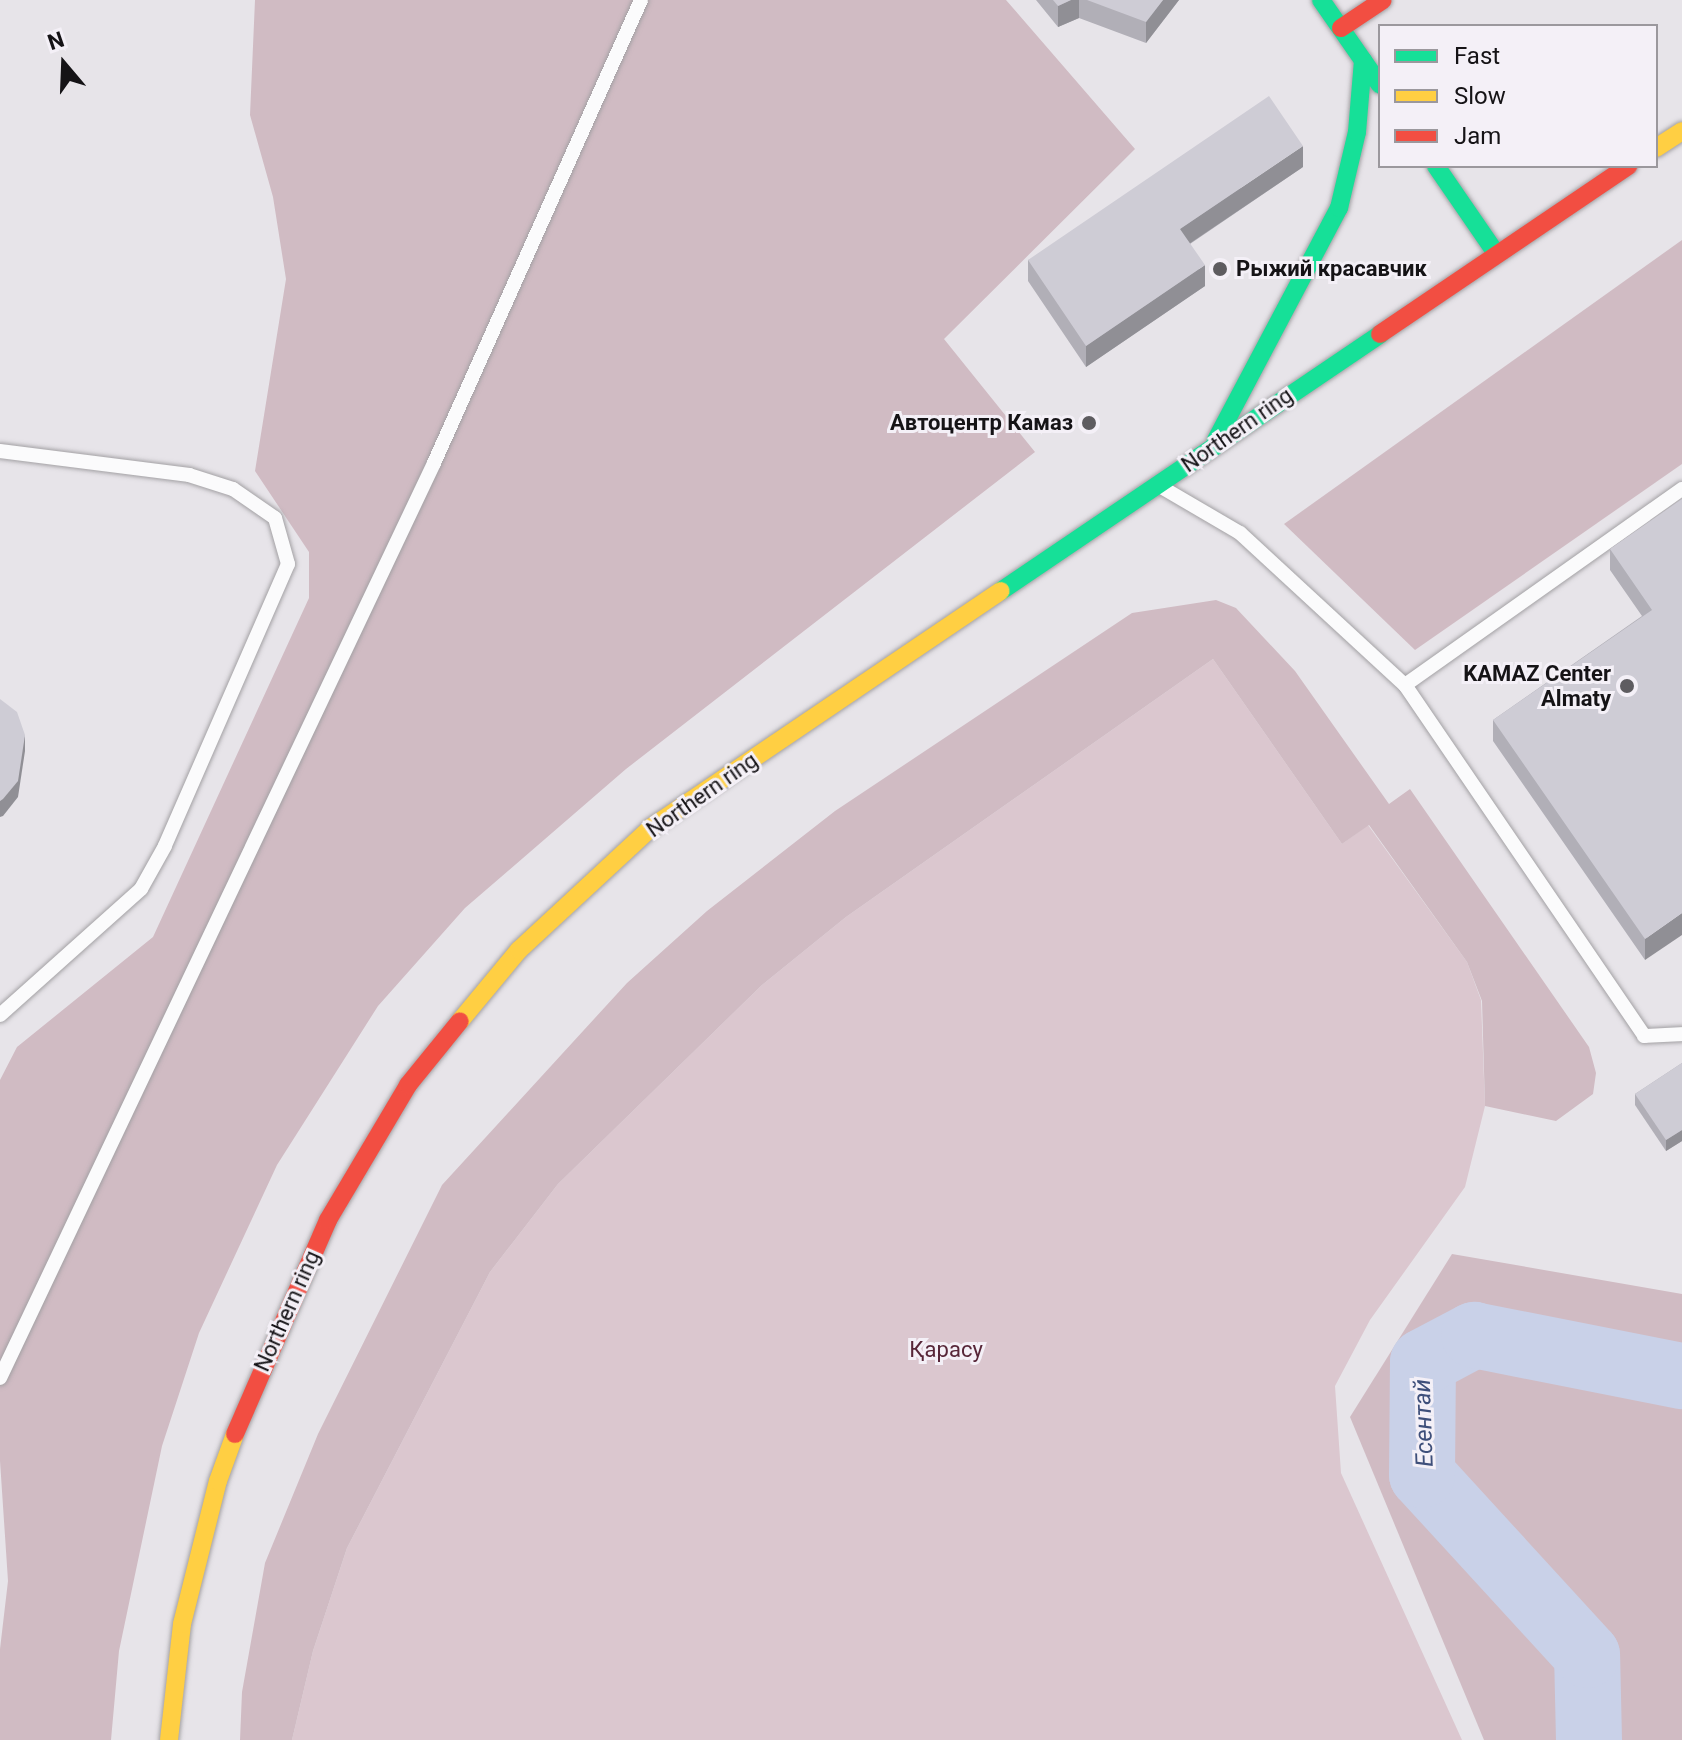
<!DOCTYPE html>
<html>
<head>
<meta charset="utf-8">
<style>
  body { margin:0 }
  #map { position:relative; width:1682px; height:1740px; overflow:hidden; background:#e7e4e9; font-family:Roboto,sans-serif }
  div>[style] { position:absolute }
  .green>* { inset:0; background:#dbc7cf }
  .forest>* { inset:0; background:#d0bbc3 }
  .river>* { height:66px; margin:-33px; padding:0 33px; transform-origin:33px; border-radius:33px; background:#c9d1e8 }
  .roads { filter:drop-shadow(0 0 2px #a3a1a4) drop-shadow(0 0 2px #a3a1a4) }
  .lane>* { height:14px; margin:-7px; padding:0 7px; transform-origin:7px; border-radius:7px; background:#fbfbfc }
  .fast>* { height:18px; margin:-9px; padding:0 9px; transform-origin:9px; border-radius:9px; background:#16e098 }
  .slow>* { height:18px; margin:-9px; padding:0 9px; transform-origin:9px; border-radius:9px; background:#ffcf43 }
  .jam>* { height:18px; margin:-9px; padding:0 9px; transform-origin:9px; border-radius:9px; background:#f24e42 }
  .wall>* { inset:0; background:#b1afb7 }
  .shaded-wall>* { inset:0; background:#908f95 }
  .building>* { inset:0; background:#ceccd5 }
  .dots>* { width:22px; height:22px; translate:-50% -50%; box-sizing:border-box; border:4px solid #f4f0f7; border-radius:50% }
  span { translate:-50% -50%; white-space:nowrap; text-align:center; line-height:1.15; -webkit-text-stroke:6px #f4f0f7; paint-order:stroke }
  .poi-label { font-size:22px; color:#151316; font-weight:700 }
  .left { translate:0 -50%; text-align:left }
  .right { translate:-100% -50%; text-align:right }
  .street-label { font-size:22px; color:#151316 }
  .park-label { font-size:22px; color:#572638 }
  .water-label { font-size:24px; color:#3e4f7a; font-style:italic }
  .legend { position:absolute; left:1378px; top:24px; width:280px; height:144px; box-sizing:border-box; background:#f4f0f7; border:2px solid #9b989d; margin:0; padding:10px 14px; list-style:none; font-size:24px; color:#151316 }
  .legend li { display:flex; align-items:center; gap:16px; height:40px }
  .legend b { width:40px; border:2px solid #9b989d }
  .north { position:absolute; left:24px; top:24px; width:80px; height:80px; -webkit-text-stroke:6px #f4f0f7; paint-order:stroke; rotate:341deg; font-size:22px; font-weight:700; line-height:32px; text-align:center; color:#151316 }
  .north::after { content:''; display:block; margin:auto; width:28px; height:36px; background:#151316; clip-path:polygon(50% 0,100% 100%,50% 72%,0 100%) }
</style>
</head>
<body>
<div id="map">
  <div class="green">
    <div style="clip-path:polygon(1213px 659px,1342px 844px,1368px 825px,1467px 962px,1481px 1000px,1485px 1106px,1465px 1187px,1370px 1320px,1335px 1386px,1341px 1473px,1462px 1740px,292px 1740px,313px 1651px,347px 1548px,490px 1272px,558px 1184px,762px 985px,846px 917px)"></div>
  </div>
  <div class="forest">
    <div style="clip-path:polygon(255px 0,1006px 0,1135px 149px,944px 339px,1035px 452px,626px 769px,465px 908px,378px 1006px,277px 1165px,199px 1333px,162px 1446px,119px 1651px,111px 1740px,0 1740px,0 1649px,8px 1581px,0 1461px,0 1080px,17px 1047px,153px 937px,309px 598px,309px 552px,255px 471px,286px 279px,273px 197px,250px 115px)"></div>
    <div style="clip-path:polygon(1682px 240px,1682px 464px,1415px 650px,1284px 524px)"></div>
    <div style="clip-path:polygon(1216px 600px,1236px 608px,1295px 671px,1389px 804px,1410px 789px,1589px 1047px,1596px 1073px,1593px 1094px,1556px 1121px,1485px 1106px,1482px 1001px,1467px 962px,1369px 825px,1342px 844px,1213px 659px,846px 917px,762px 985px,558px 1184px,490px 1272px,347px 1548px,313px 1651px,292px 1740px,240px 1740px,242px 1692px,265px 1563px,318px 1434px,442px 1185px,627px 983px,707px 911px,835px 811px,1132px 613px)"></div>
    <div style="clip-path:polygon(1452px 1254px,1682px 1294px,1682px 1740px,1484px 1740px,1350px 1417px)"></div>
  </div>
  <div class="river">
    <div style="left:1589px;top:1740px;width:85px;rotate:-91.3deg"></div>
    <div style="left:1587px;top:1655px;width:244px;rotate:-132.5deg"></div>
    <div style="left:1422px;top:1475px;width:113px;rotate:-89.5deg"></div>
    <div style="left:1423px;top:1362px;width:58px;rotate:-27.9deg"></div>
    <div style="left:1474px;top:1335px;width:212px;rotate:11.2deg"></div>
  </div>
  <div class="roads">
    <div class="lane">
      <div style="left:0;top:451px;width:191px;rotate:7.2deg"></div>
      <div style="left:189px;top:475px;width:46px;rotate:17.7deg"></div>
      <div style="left:233px;top:489px;width:51px;rotate:34.6deg"></div>
      <div style="left:275px;top:518px;width:48px;rotate:74.2deg"></div>
      <div style="left:288px;top:564px;width:308px;rotate:113.6deg"></div>
      <div style="left:165px;top:846px;width:49px;rotate:119.2deg"></div>
      <div style="left:141px;top:889px;width:189px;rotate:138.2deg"></div>
      <div style="left:1163px;top:488px;width:89px;rotate:30.3deg"></div>
      <div style="left:1240px;top:533px;width:224px;rotate:42.7deg"></div>
      <div style="left:1405px;top:685px;width:425px;rotate:55.7deg"></div>
      <div style="left:1644px;top:1036px;width:38px;rotate:-3deg"></div>
      <div style="left:1405px;top:685px;width:339px;rotate:-35.3deg"></div>
      <div style="left:0;top:1378px;width:1013px;rotate:-64.62deg"></div>
      <div style="left:434px;top:463px;width:507px;rotate:-65.91deg"></div>
    </div>
    <div class="fast">
      <div style="left:1321px;top:0;width:103px;rotate:55.2deg"></div>
      <div style="left:1436px;top:166px;width:104px;rotate:55.5deg"></div>
      <div style="left:1216px;top:440px;width:263px;rotate:-62.1deg"></div>
      <div style="left:1339px;top:208px;width:78px;rotate:-76.7deg"></div>
      <div style="left:1357px;top:132px;width:72px;rotate:-85.2deg"></div>
      <div style="left:1001px;top:591px;width:458px;rotate:-34.1deg"></div>
    </div>
    <div class="slow">
      <div style="left:1656px;top:148px;width:31px;rotate:-33deg"></div>
      <div style="left:460px;top:1021px;width:92px;rotate:-50.3deg"></div>
      <div style="left:519px;top:950px;width:181px;rotate:-42.8deg"></div>
      <div style="left:652px;top:827px;width:421px;rotate:-34.1deg"></div>
      <div style="left:169px;top:1740px;width:117px;rotate:-83.6deg"></div>
      <div style="left:182px;top:1624px;width:147px;rotate:-75.9deg"></div>
      <div style="left:218px;top:1481px;width:50px;rotate:-70.1deg"></div>
    </div>
    <div class="jam">
      <div style="left:1341px;top:28px;width:50px;rotate:-33.7deg"></div>
      <div style="left:1380px;top:334px;width:300px;rotate:-34.1deg"></div>
      <div style="left:235px;top:1434px;width:233px;rotate:-66.5deg"></div>
      <div style="left:328px;top:1220px;width:157px;rotate:-59.3deg"></div>
      <div style="left:408px;top:1085px;width:82px;rotate:-50.9deg"></div>
    </div>
  </div>
  <div class="wall">
    <div style="clip-path:polygon(1036px 0,1179px 0,1146px 43px,1079px 18px,1058px 27px)"></div>
    <div style="clip-path:polygon(1303px 167px,1190px 244px,1205px 286px,1086px 367px,1028px 281px,1028px 260px)"></div>
    <div style="clip-path:polygon(1682px 499px,1645px 960px,1493px 741px,1493px 720px,1642px 616px,1610px 570px,1610px 549px)"></div>
    <div style="clip-path:polygon(1682px 1063px,1682px 1141px,1666px 1151px,1635px 1105px,1635px 1094px)"></div>
  </div>
  <div class="shaded-wall">
    <div style="clip-path:polygon(1071px 0,1079px 0,1079px 18px,1058px 27px,1058px 6px)"></div>
    <div style="clip-path:polygon(1163px 0,1179px 0,1146px 43px,1146px 22px)"></div>
    <div style="clip-path:polygon(1303px 146px,1303px 167px,1180px 250px,1180px 229px)"></div>
    <div style="clip-path:polygon(1205px 265px,1205px 286px,1086px 367px,1086px 346px)"></div>
    <div style="clip-path:polygon(25px 735px,25px 751px,18px 797px,3px 816px,0 817px,0 801px)"></div>
    <div style="clip-path:polygon(1682px 913px,1682px 935px,1645px 960px,1645px 939px)"></div>
    <div style="clip-path:polygon(1682px 1130px,1682px 1141px,1666px 1151px,1666px 1140px)"></div>
  </div>
  <div class="building">
    <div style="clip-path:polygon(1053px 0,1071px 0,1058px 6px)"></div>
    <div style="clip-path:polygon(1087px 0,1163px 0,1146px 22px)"></div>
    <div style="clip-path:polygon(1269px 96px,1303px 146px,1180px 229px,1205px 265px,1086px 346px,1028px 260px)"></div>
    <div style="clip-path:polygon(1682px 499px,1682px 913px,1645px 939px,1493px 720px,1652px 610px,1610px 549px)"></div>
    <div style="clip-path:polygon(0 699px,17px 712px,25px 735px,18px 781px,3px 799px,0 801px)"></div>
    <div style="clip-path:polygon(1682px 1063px,1682px 1130px,1666px 1140px,1635px 1094px)"></div>
  </div>
  <div class="dots">
    <div style="left:1220px;top:269px;background:#5e5c60"></div>
    <div style="left:1089px;top:423px;background:#5e5c60"></div>
    <div style="left:1627px;top:686px;background:#5e5c60"></div>
  </div>
  <div class="poi-label">
    <span class="left" style="left:1236px;top:269px">Рыжий красавчик</span>
    <span class="right" style="left:1073px;top:423px">Автоцентр Камаз</span>
    <span class="right" style="left:1611px;top:686px">KAMAZ Center<br>Almaty</span>
  </div>
  <div class="street-label">
    <span style="left:1237px;top:430px;rotate:-35deg">Northern ring</span>
    <span style="left:702px;top:795px;rotate:-35deg">Northern ring</span>
    <span style="left:287px;top:1311px;rotate:-66deg">Northern ring</span>
  </div>
  <div class="park-label">
    <span style="left:946px;top:1350px">Қарасу</span>
  </div>
  <div class="water-label">
    <span style="left:1424px;top:1423px;rotate:-92deg">Есентай</span>
  </div>
  <ul class="legend">
  <li><b style="height:10px;background:#16e098"></b>Fast</li>
  <li><b style="height:10px;background:#ffcf43"></b>Slow</li>
  <li><b style="height:10px;background:#f24e42"></b>Jam</li>
  </ul>
  <div class="north">N</div>
</div>
</body>
</html>
